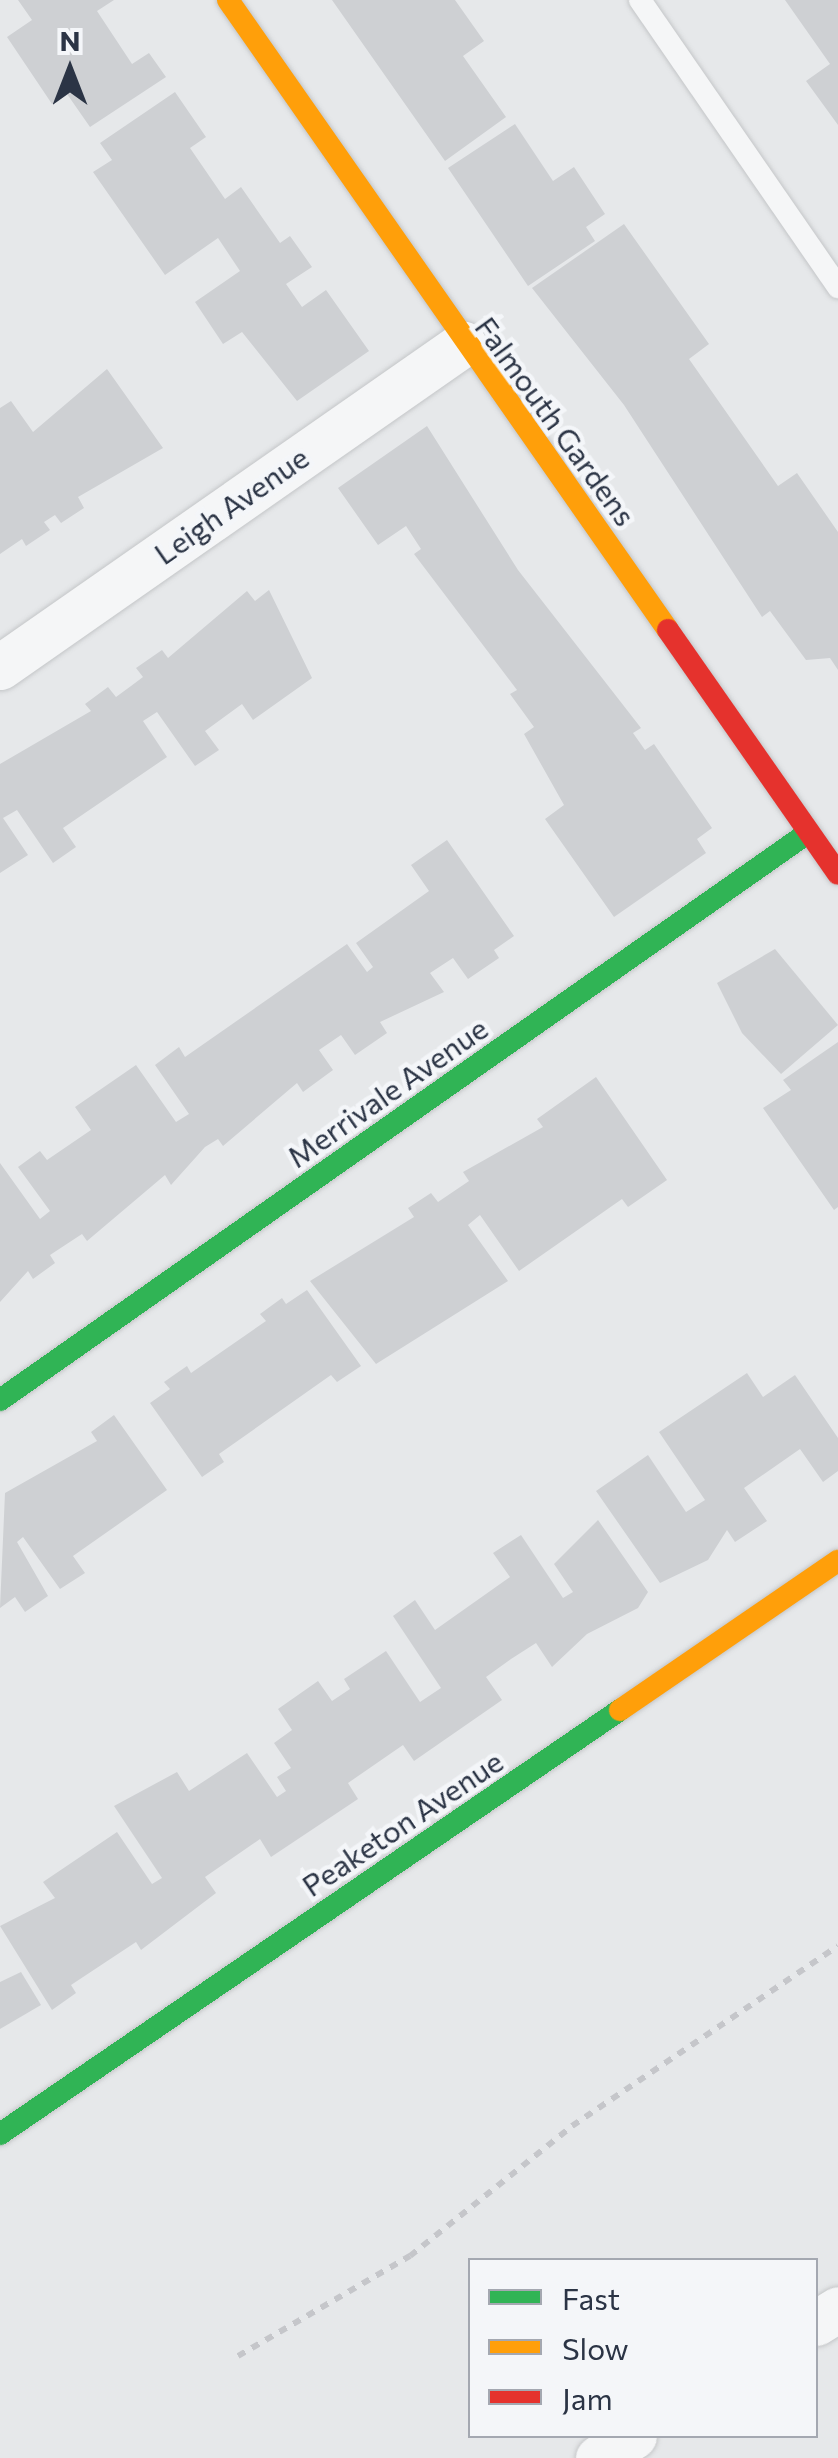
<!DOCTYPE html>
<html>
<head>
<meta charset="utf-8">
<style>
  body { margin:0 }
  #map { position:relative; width:838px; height:2458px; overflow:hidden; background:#e6e8ea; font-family:Commissioner,sans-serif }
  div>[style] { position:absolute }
  .building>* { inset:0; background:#ced0d3 }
  .path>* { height:6px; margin-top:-3px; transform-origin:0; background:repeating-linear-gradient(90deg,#c5c6ca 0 8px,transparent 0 16px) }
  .roads { filter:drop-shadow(0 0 2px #c4c6c8) drop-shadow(0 0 2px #c4c6c8) }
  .lane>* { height:22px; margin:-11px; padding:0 11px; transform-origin:11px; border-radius:11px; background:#f5f6f7 }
  .street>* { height:45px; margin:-22.5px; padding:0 22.5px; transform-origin:22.5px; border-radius:22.5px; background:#f5f6f7 }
  .fast>* { height:22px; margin:-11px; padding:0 11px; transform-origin:11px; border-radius:11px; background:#30b455 }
  .slow>* { height:22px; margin:-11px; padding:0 11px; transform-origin:11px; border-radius:11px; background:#ff9f0a }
  .jam>* { height:22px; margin:-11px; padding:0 11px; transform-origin:11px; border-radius:11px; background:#e5322d }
  span { translate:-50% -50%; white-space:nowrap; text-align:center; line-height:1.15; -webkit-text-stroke:9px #f4f6f9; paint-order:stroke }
  .street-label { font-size:30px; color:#2b3445 }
  .legend { position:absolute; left:468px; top:2258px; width:350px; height:180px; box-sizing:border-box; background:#f4f6f9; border:2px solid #a4a8b1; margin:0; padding:12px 18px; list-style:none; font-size:30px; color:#2b3445 }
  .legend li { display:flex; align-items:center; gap:20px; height:50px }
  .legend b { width:50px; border:2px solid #a4a8b1 }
  .north { position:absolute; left:20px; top:20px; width:100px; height:100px; -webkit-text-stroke:8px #f4f6f9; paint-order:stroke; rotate:0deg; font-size:28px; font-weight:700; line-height:40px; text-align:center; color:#2b3445 }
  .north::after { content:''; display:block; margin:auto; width:35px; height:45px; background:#2b3445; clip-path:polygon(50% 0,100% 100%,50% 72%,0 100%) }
</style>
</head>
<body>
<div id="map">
  <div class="building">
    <div style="clip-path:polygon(18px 0,114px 0,97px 11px,132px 64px,149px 53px,166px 77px,90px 127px,67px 94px,52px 104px,7px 37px,32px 20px)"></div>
    <div style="clip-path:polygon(332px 0,455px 0,484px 41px,463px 56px,506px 117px,445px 161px)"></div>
    <div style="clip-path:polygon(785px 0,838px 0,838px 125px,806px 81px,830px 64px)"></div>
    <div style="clip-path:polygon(175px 92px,206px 137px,190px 148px,225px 199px,241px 187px,280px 243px,290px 236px,312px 267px,286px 284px,302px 307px,326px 290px,369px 351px,297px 401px,242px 332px,223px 344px,195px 302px,240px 271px,218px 238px,165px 275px,93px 172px,112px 160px,100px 143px)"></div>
    <div style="clip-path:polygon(515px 124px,553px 181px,574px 167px,605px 214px,586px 227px,595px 241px,528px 286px,448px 168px)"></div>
    <div style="clip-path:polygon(624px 224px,709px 344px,689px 359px,778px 486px,797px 473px,838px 532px,838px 670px,830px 658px,806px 660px,770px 611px,762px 617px,624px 405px,532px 288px)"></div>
    <div style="clip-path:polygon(107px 369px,163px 448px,78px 497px,84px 508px,61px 523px,55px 515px,44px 522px,50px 530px,26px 546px,22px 539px,0 554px,0 408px,11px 401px,33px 432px)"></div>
    <div style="clip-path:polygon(427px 426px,518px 570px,641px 728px,633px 733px,645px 750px,654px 744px,712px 828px,697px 839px,706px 853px,614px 917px,545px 819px,564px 805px,524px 734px,534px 727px,510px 694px,517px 690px,414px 554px,421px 549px,406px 526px,378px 545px,338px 488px)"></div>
    <div style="clip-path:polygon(269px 590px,312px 678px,253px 720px,242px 704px,205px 731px,219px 750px,195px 766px,157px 712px,143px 721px,167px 757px,63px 828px,76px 847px,53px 863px,17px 810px,3px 818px,28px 855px,0 873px,0 764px,91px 711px,85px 704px,108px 687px,116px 697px,131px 686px,143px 677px,136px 668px,162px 650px,168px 658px,247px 591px,255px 601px)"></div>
    <div style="clip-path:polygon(447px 840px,514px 936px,494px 950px,499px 958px,468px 979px,453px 958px,430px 973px,444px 992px,380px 1022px,387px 1033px,355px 1055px,341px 1035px,319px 1050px,333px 1070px,303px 1092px,297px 1083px,223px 1146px,218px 1139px,205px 1147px,171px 1185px,165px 1175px,87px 1241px,82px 1234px,50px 1255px,55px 1263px,33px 1279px,28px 1271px,0 1302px,0 1163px,40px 1219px,50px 1211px,18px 1167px,40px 1151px,47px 1160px,91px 1130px,75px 1107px,136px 1065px,176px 1122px,189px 1114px,155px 1065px,179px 1047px,185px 1057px,347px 944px,367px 972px,373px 967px,356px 943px,429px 891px,411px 865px)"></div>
    <div style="clip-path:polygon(775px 949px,838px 1025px,781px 1074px,742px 1033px,717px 983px)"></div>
    <div style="clip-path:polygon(838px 1042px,838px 1207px,834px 1210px,763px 1108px,791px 1090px,783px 1080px)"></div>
    <div style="clip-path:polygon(596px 1077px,667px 1180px,628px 1207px,622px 1199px,519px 1271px,480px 1215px,468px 1225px,508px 1281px,376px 1364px,310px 1281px,414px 1217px,408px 1208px,431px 1193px,438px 1202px,469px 1181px,463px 1172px,543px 1127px,537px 1119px)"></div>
    <div style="clip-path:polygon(307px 1290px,361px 1366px,337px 1382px,331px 1375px,219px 1454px,224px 1462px,202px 1477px,150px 1403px,170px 1389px,164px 1382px,187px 1366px,191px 1373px,266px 1321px,260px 1314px,282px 1298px,286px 1304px)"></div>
    <div style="clip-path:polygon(747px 1373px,763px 1397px,795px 1375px,838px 1438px,838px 1471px,823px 1482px,800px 1449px,744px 1488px,767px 1521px,735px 1542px,727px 1530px,708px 1560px,660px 1583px,596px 1491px,648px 1455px,686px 1512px,705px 1500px,659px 1432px)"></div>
    <div style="clip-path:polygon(114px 1415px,167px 1490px,73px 1556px,85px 1573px,60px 1589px,23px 1537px,17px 1542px,48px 1596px,25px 1612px,15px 1597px,0 1608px,5px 1493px,97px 1441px,91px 1432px)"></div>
    <div style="clip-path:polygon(598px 1520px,648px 1592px,638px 1608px,587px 1634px,552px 1667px,536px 1643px,511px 1659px,486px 1677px,502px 1700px,414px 1761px,403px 1745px,348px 1783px,358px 1799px,271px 1857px,260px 1839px,205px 1877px,216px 1893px,141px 1950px,136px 1942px,71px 1985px,76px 1993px,52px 2010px,0 1926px,55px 1898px,43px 1882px,117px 1832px,152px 1884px,162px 1878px,114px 1806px,177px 1772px,189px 1791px,247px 1753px,277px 1797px,286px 1791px,277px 1777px,291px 1768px,274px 1743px,292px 1730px,278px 1709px,318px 1681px,332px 1701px,350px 1689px,344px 1679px,386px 1651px,420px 1702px,441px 1688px,393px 1616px,415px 1600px,435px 1630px,510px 1577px,493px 1553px,521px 1535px,563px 1598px,573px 1592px,554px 1564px)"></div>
    <div style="clip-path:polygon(21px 1972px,41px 2005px,0 2029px,0 1982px)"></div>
  </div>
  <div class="path">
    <div style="left:238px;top:2356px;width:199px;rotate:-30.2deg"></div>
    <div style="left:410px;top:2256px;width:208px;rotate:-38.7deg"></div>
    <div style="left:572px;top:2126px;width:321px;rotate:-34.1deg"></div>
  </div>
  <div class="roads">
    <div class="lane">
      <div style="left:640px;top:0;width:349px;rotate:55.4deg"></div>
    </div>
    <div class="street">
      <div style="left:0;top:667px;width:565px;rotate:-34.9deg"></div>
      <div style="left:816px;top:2323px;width:26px;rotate:-32deg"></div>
      <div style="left:598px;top:2458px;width:42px;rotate:-31.4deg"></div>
    </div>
    <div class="fast">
      <div style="left:0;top:1400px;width:988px;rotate:-35.07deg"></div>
      <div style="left:0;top:2134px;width:751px;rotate:-34.37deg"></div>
    </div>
    <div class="slow">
      <div style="left:228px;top:0;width:768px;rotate:55.07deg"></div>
      <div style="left:620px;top:1710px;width:264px;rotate:-34.4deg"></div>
    </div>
    <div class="jam">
      <div style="left:668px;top:630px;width:297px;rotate:55.1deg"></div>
    </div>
  </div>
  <div class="street-label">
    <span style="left:556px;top:421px;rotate:54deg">Falmouth Gardens</span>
    <span style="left:231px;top:505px;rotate:-35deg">Leigh Avenue</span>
    <span style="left:387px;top:1092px;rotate:-35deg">Merrivale Avenue</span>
    <span style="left:402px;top:1823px;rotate:-34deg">Peaketon Avenue</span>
  </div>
  <ul class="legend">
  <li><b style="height:12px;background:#30b455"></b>Fast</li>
  <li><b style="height:12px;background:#ff9f0a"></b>Slow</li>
  <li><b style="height:12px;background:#e5322d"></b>Jam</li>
  </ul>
  <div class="north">N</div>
</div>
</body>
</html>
